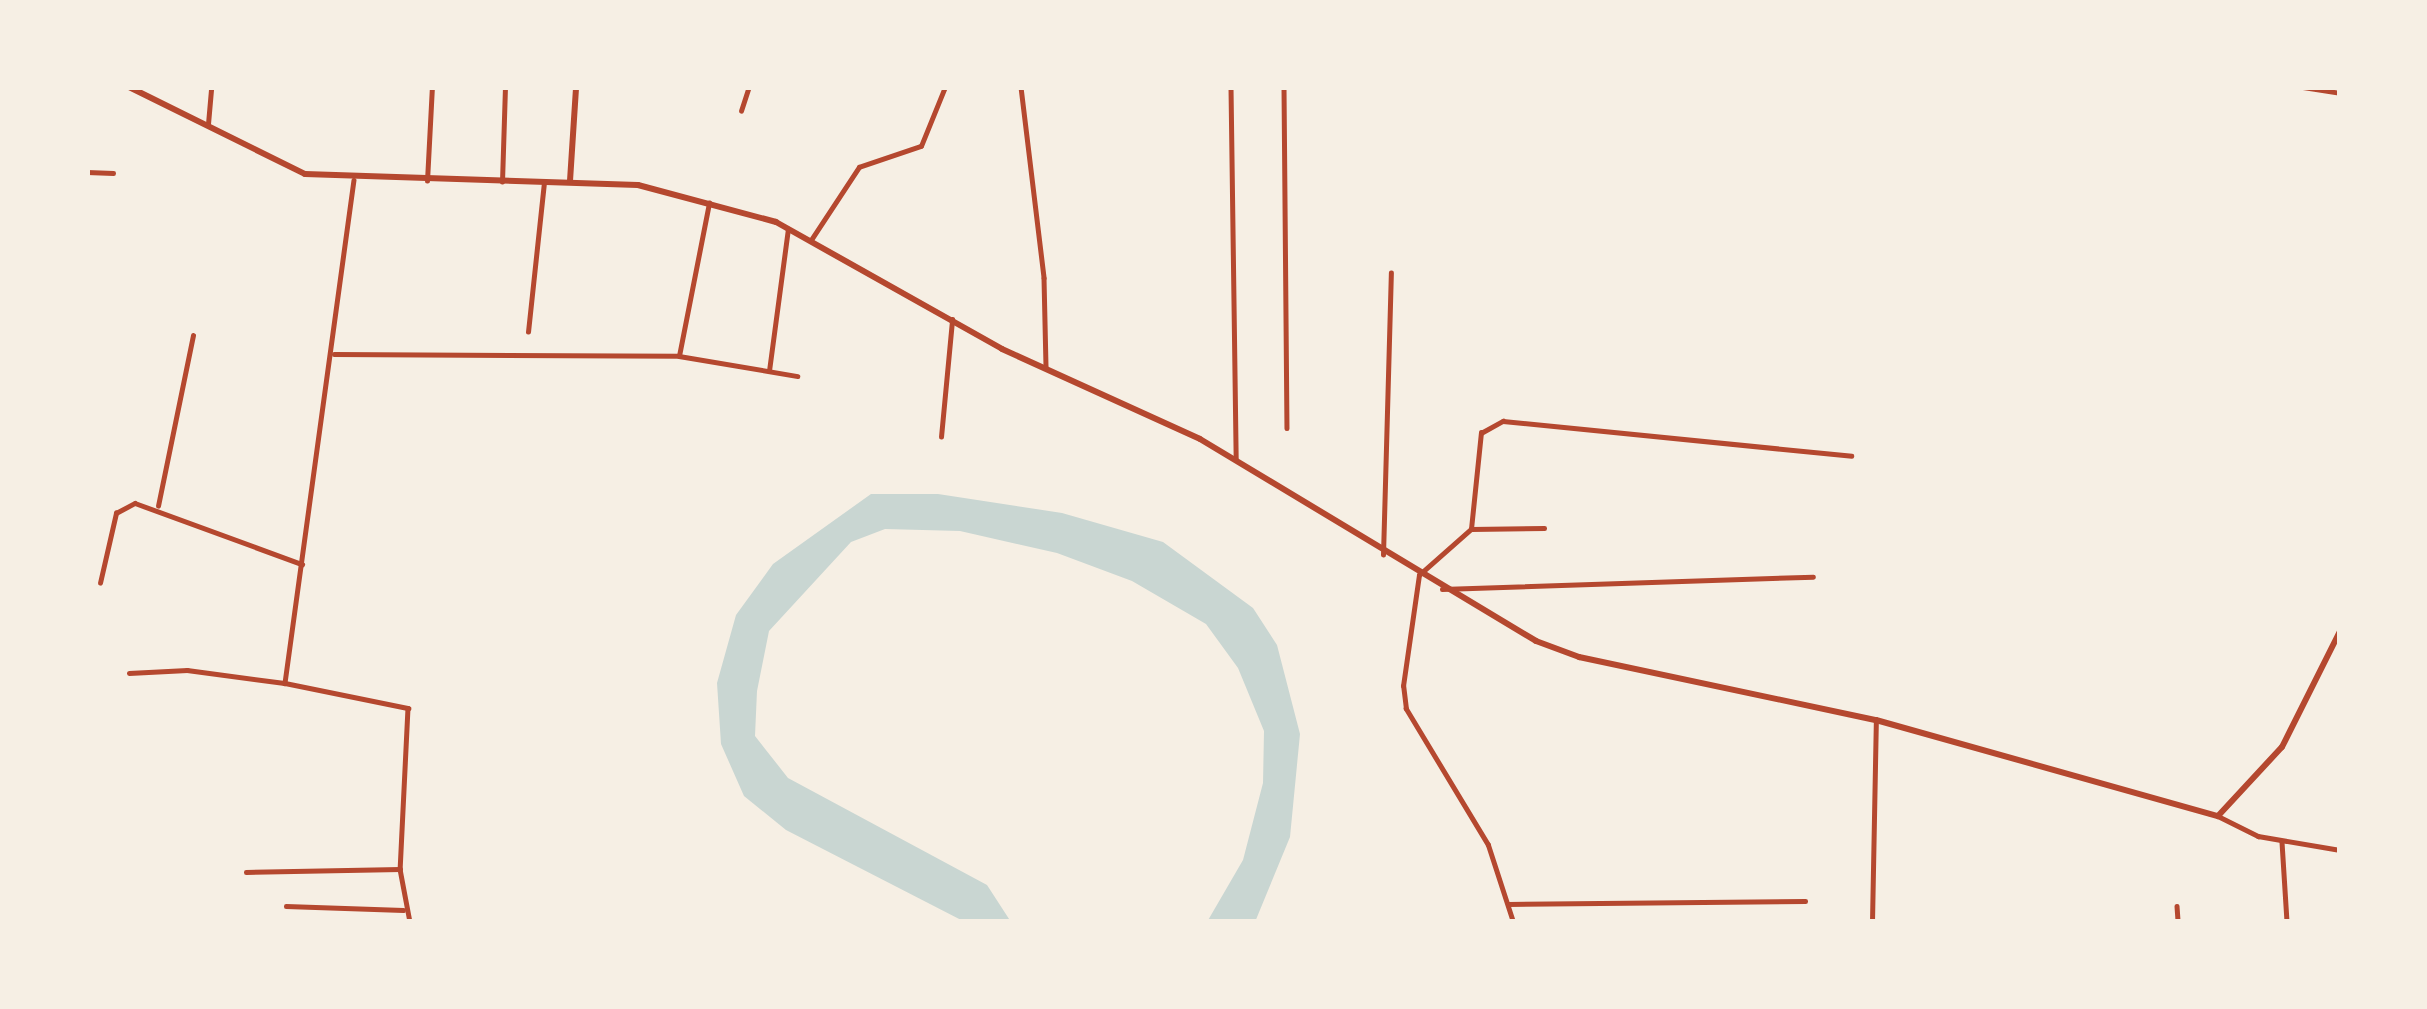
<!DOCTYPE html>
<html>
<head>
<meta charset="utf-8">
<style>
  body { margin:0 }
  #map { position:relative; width:2427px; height:1009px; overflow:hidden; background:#f6efe4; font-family:"Work Sans",sans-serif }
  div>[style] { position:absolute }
  .water>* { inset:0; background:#c9d6d2 }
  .minor>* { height:4.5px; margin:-2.25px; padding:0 2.25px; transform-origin:2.25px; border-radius:2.25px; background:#b5482f }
  .secondary>* { height:6px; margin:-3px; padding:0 3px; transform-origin:3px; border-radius:3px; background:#b5482f }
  span { translate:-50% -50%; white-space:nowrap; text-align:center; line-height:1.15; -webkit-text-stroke:10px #f6efe4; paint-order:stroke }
  .frame { position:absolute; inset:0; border:90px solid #f6efe4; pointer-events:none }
</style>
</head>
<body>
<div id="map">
  <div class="water">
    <div style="clip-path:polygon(871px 494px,938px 494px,1062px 513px,1163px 542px,1253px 608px,1277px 645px,1300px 734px,1290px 837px,1255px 922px,1207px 922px,1243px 860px,1263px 783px,1264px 731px,1238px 668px,1206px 624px,1132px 581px,1057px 553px,960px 531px,885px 529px,851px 542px,769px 631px,757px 691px,755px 736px,788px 778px,987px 885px,1011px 922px,965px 922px,786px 830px,744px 796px,721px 744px,717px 683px,736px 615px,773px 564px)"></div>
  </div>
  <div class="minor">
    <div style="left:1021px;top:87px;width:192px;rotate:83.1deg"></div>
    <div style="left:1044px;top:278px;width:90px;rotate:88.7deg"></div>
    <div style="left:1231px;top:87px;width:372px;rotate:89.2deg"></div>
    <div style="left:1284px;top:87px;width:341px;rotate:89.5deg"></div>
    <div style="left:2303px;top:87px;width:37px;rotate:9deg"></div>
    <div style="left:741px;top:111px;width:25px;rotate:-72deg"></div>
    <div style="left:208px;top:124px;width:37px;rotate:-85deg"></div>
    <div style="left:87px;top:172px;width:26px;rotate:2deg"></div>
    <div style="left:354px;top:180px;width:508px;rotate:97.81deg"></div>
    <div style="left:285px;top:683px;width:126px;rotate:11.5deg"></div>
    <div style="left:408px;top:708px;width:161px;rotate:92.8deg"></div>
    <div style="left:400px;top:869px;width:54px;rotate:79.3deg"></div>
    <div style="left:427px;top:181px;width:94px;rotate:-87deg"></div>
    <div style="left:502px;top:182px;width:95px;rotate:-88.2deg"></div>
    <div style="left:811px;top:240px;width:87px;rotate:-56.7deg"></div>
    <div style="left:859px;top:167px;width:65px;rotate:-18.7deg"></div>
    <div style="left:921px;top:146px;width:64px;rotate:-67.9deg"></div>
    <div style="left:528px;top:332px;width:150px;rotate:-83.9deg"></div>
    <div style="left:334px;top:354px;width:345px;rotate:0.3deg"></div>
    <div style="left:679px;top:356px;width:120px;rotate:9.6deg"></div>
    <div style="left:679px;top:356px;width:156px;rotate:-78.9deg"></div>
    <div style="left:769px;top:371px;width:143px;rotate:-82.4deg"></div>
    <div style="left:941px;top:437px;width:118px;rotate:-84.6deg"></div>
    <div style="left:158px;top:506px;width:174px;rotate:-78.4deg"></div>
    <div style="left:1471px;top:529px;width:97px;rotate:-84.1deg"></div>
    <div style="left:1481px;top:433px;width:25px;rotate:-29deg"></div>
    <div style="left:1503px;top:421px;width:350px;rotate:5.7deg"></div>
    <div style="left:1383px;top:555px;width:282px;rotate:-88.4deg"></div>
    <div style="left:100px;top:583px;width:72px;rotate:-77.1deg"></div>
    <div style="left:116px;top:513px;width:21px;rotate:-28deg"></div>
    <div style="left:135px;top:503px;width:178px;rotate:20.1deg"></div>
    <div style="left:1442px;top:589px;width:371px;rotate:-1.9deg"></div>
    <div style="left:129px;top:673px;width:58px;rotate:-3deg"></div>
    <div style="left:187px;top:670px;width:98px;rotate:7.6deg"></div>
    <div style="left:2218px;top:816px;width:45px;rotate:26.6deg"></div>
    <div style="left:2258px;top:836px;width:83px;rotate:9.7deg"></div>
    <div style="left:2282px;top:842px;width:80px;rotate:86.4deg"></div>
    <div style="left:246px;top:872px;width:154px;rotate:-1.1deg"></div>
    <div style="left:1508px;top:904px;width:297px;rotate:-0.6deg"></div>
    <div style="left:286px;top:906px;width:117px;rotate:2deg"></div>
    <div style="left:2177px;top:906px;width:16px;rotate:86deg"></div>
    <div style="left:1513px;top:922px;width:81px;rotate:-108deg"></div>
    <div style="left:1488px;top:845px;width:159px;rotate:-121.1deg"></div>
    <div style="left:1406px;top:709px;width:23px;rotate:-97deg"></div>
    <div style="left:1403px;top:686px;width:112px;rotate:-81.8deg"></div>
    <div style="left:1419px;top:575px;width:69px;rotate:-41.5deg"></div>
    <div style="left:1471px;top:529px;width:73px;rotate:-0.8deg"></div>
    <div style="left:1872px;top:922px;width:202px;rotate:-88.9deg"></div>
  </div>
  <div class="secondary">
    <div style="left:129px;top:87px;width:196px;rotate:26.3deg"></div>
    <div style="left:305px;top:174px;width:333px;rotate:1.9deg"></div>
    <div style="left:638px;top:185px;width:143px;rotate:15deg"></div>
    <div style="left:776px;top:222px;width:259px;rotate:29.3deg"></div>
    <div style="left:1002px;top:349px;width:217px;rotate:24.4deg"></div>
    <div style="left:1200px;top:439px;width:392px;rotate:31deg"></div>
    <div style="left:1536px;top:641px;width:46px;rotate:20.4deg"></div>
    <div style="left:1579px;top:657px;width:304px;rotate:12deg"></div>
    <div style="left:1876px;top:720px;width:355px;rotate:15.7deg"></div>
    <div style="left:2218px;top:816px;width:94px;rotate:-47.2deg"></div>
    <div style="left:2282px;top:747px;width:130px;rotate:-63.4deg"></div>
    <div style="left:570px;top:181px;width:94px;rotate:-86.3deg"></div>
  </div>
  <div class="frame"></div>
</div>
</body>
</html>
